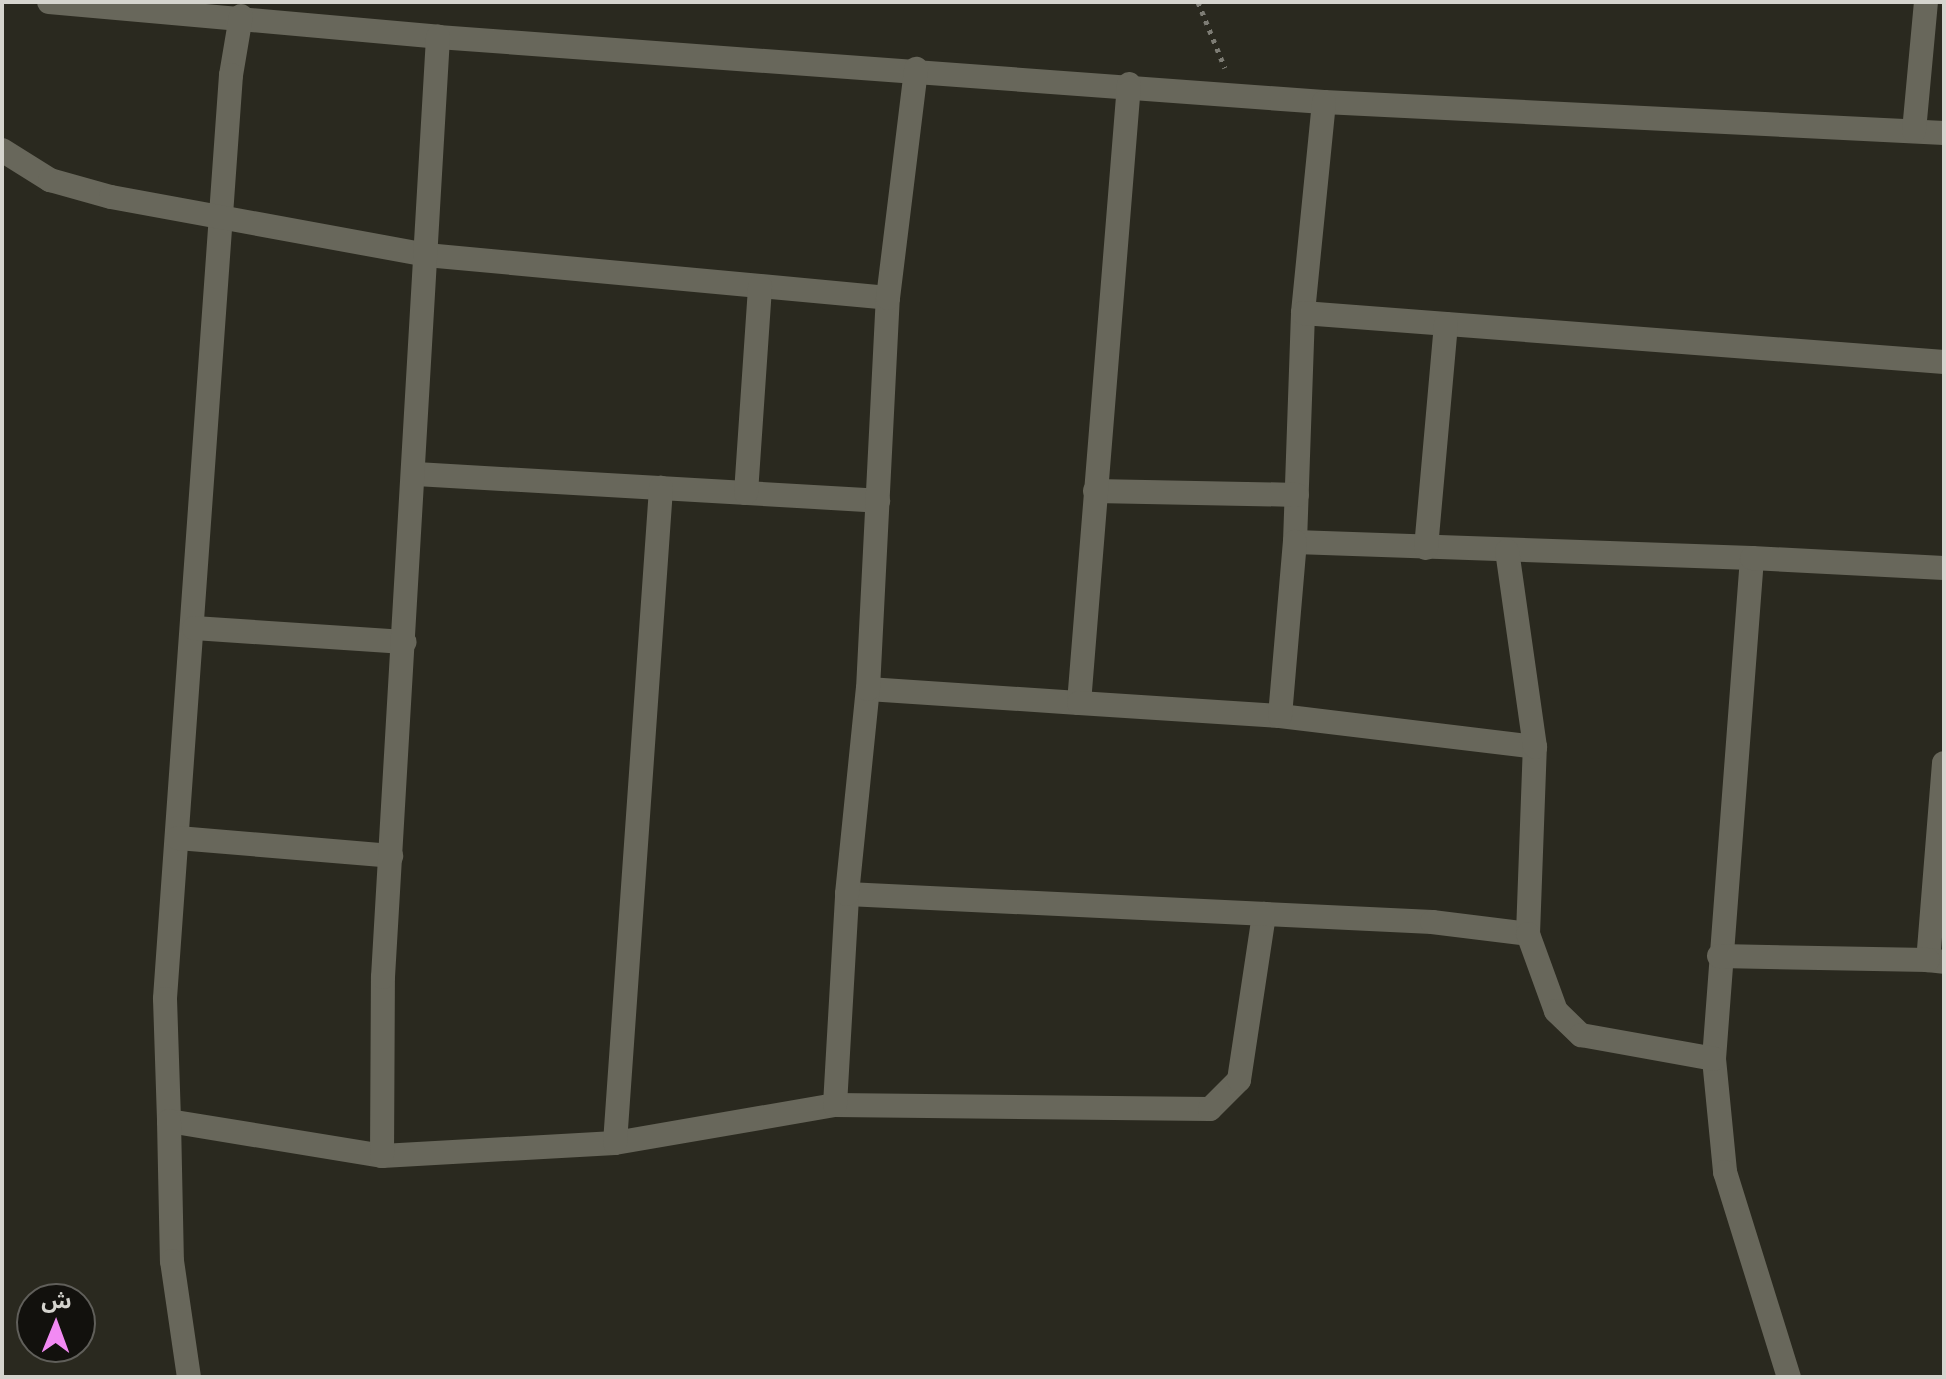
<!DOCTYPE html>
<html>
<head>
<meta charset="utf-8">
<style>
  body { margin:0 }
  #map { position:relative; width:1946px; height:1379px; overflow:hidden; background:#2a291f; font-family:Arial,"Noto Sans Arabic",sans-serif }
  div>[style] { position:absolute }
  .path>* { height:5px; margin-top:-2.5px; transform-origin:0; background:repeating-linear-gradient(90deg,#7d7c74 0 4px,transparent 0 10px) }
  .minor>* { height:24px; margin:-12px; padding:0 12px; transform-origin:12px; border-radius:12px; background:#68675b }
  span { translate:-50% -50%; white-space:nowrap; text-align:center; line-height:1.15; -webkit-text-stroke:8px #12110d; paint-order:stroke }
  .frame { position:absolute; inset:0; border:4px solid #d5d4ce; pointer-events:none }
  .north { position:absolute; left:16px; top:1283px; width:80px; height:80px; box-sizing:border-box; background:#12110d; border:2px solid #605f5a; border-radius:50%; rotate:1deg; font-size:22px; font-weight:700; line-height:32px; text-align:center; color:#d5d4ce }
  .north::after { content:''; display:block; margin:auto; width:28px; height:36px; background:#f28af3; clip-path:polygon(50% 0,100% 100%,50% 72%,0 100%) }
</style>
</head>
<body>
<div id="map">
  <div class="path">
    <div style="left:1198px;top:2px;width:71px;rotate:67.8deg"></div>
  </div>
  <div class="minor">
    <div style="left:49px;top:2px;width:391px;rotate:5.1deg"></div>
    <div style="left:438px;top:37px;width:888px;rotate:4.2deg"></div>
    <div style="left:1324px;top:102px;width:621px;rotate:2.86deg"></div>
    <div style="left:241px;top:16px;width:60px;rotate:99.6deg"></div>
    <div style="left:231px;top:75px;width:926px;rotate:94.09deg"></div>
    <div style="left:165px;top:999px;width:122px;rotate:88.1deg"></div>
    <div style="left:169px;top:1121px;width:216px;rotate:9.3deg"></div>
    <div style="left:382px;top:1156px;width:233px;rotate:-3.2deg"></div>
    <div style="left:615px;top:1143px;width:223px;rotate:-9.8deg"></div>
    <div style="left:835px;top:1105px;width:375px;rotate:0.6deg"></div>
    <div style="left:1210px;top:1109px;width:41px;rotate:-45deg"></div>
    <div style="left:1239px;top:1080px;width:168px;rotate:-81.4deg"></div>
    <div style="left:1324px;top:102px;width:212px;rotate:95.7deg"></div>
    <div style="left:1303px;top:313px;width:229px;rotate:92deg"></div>
    <div style="left:1295px;top:542px;width:457px;rotate:2deg"></div>
    <div style="left:1752px;top:558px;width:502px;rotate:94.34deg"></div>
    <div style="left:1714px;top:1059px;width:114px;rotate:84.4deg"></div>
    <div style="left:1725px;top:1172px;width:215px;rotate:72.7deg"></div>
    <div style="left:1914px;top:131px;width:130px;rotate:-84.7deg"></div>
    <div style="left:2px;top:150px;width:57px;rotate:32deg"></div>
    <div style="left:50px;top:180px;width:63px;rotate:15.6deg"></div>
    <div style="left:111px;top:197px;width:320px;rotate:10.4deg"></div>
    <div style="left:426px;top:255px;width:464px;rotate:5.3deg"></div>
    <div style="left:1303px;top:313px;width:643px;rotate:4.37deg"></div>
    <div style="left:416px;top:474px;width:463px;rotate:3.3deg"></div>
    <div style="left:1095px;top:491px;width:202px;rotate:1.1deg"></div>
    <div style="left:746px;top:493px;width:207px;rotate:-86.1deg"></div>
    <div style="left:1426px;top:548px;width:225px;rotate:-84.9deg"></div>
    <div style="left:1752px;top:558px;width:192px;rotate:3deg"></div>
    <div style="left:194px;top:628px;width:211px;rotate:3.8deg"></div>
    <div style="left:868px;top:689px;width:211px;rotate:3.8deg"></div>
    <div style="left:1079px;top:703px;width:621px;rotate:-85.38deg"></div>
    <div style="left:1079px;top:703px;width:201px;rotate:3.7deg"></div>
    <div style="left:1280px;top:716px;width:257px;rotate:6.9deg"></div>
    <div style="left:1280px;top:716px;width:175px;rotate:-85.1deg"></div>
    <div style="left:1944px;top:763px;width:198px;rotate:94.6deg"></div>
    <div style="left:1928px;top:960px;width:16px;rotate:7deg"></div>
    <div style="left:178px;top:838px;width:214px;rotate:4.8deg"></div>
    <div style="left:847px;top:894px;width:586px;rotate:2.74deg"></div>
    <div style="left:1432px;top:922px;width:97px;rotate:7.1deg"></div>
    <div style="left:1528px;top:934px;width:187px;rotate:-87.9deg"></div>
    <div style="left:1535px;top:747px;width:198px;rotate:-98.1deg"></div>
    <div style="left:1528px;top:934px;width:82px;rotate:70deg"></div>
    <div style="left:1556px;top:1011px;width:35px;rotate:44deg"></div>
    <div style="left:1581px;top:1035px;width:135px;rotate:10.2deg"></div>
    <div style="left:1719px;top:956px;width:209px;rotate:1.1deg"></div>
    <div style="left:835px;top:1105px;width:211px;rotate:-86.7deg"></div>
    <div style="left:847px;top:894px;width:206px;rotate:-84.2deg"></div>
    <div style="left:868px;top:689px;width:392px;rotate:-87.1deg"></div>
    <div style="left:888px;top:298px;width:231px;rotate:-83deg"></div>
    <div style="left:169px;top:1121px;width:140px;rotate:88.8deg"></div>
    <div style="left:172px;top:1261px;width:117px;rotate:81.7deg"></div>
    <div style="left:615px;top:1143px;width:657px;rotate:-85.98deg"></div>
    <div style="left:382px;top:1156px;width:179px;rotate:-89.7deg"></div>
    <div style="left:383px;top:977px;width:942px;rotate:-86.65deg"></div>
  </div>
  <div class="frame"></div>
  <div class="north">ش</div>
</div>
</body>
</html>
